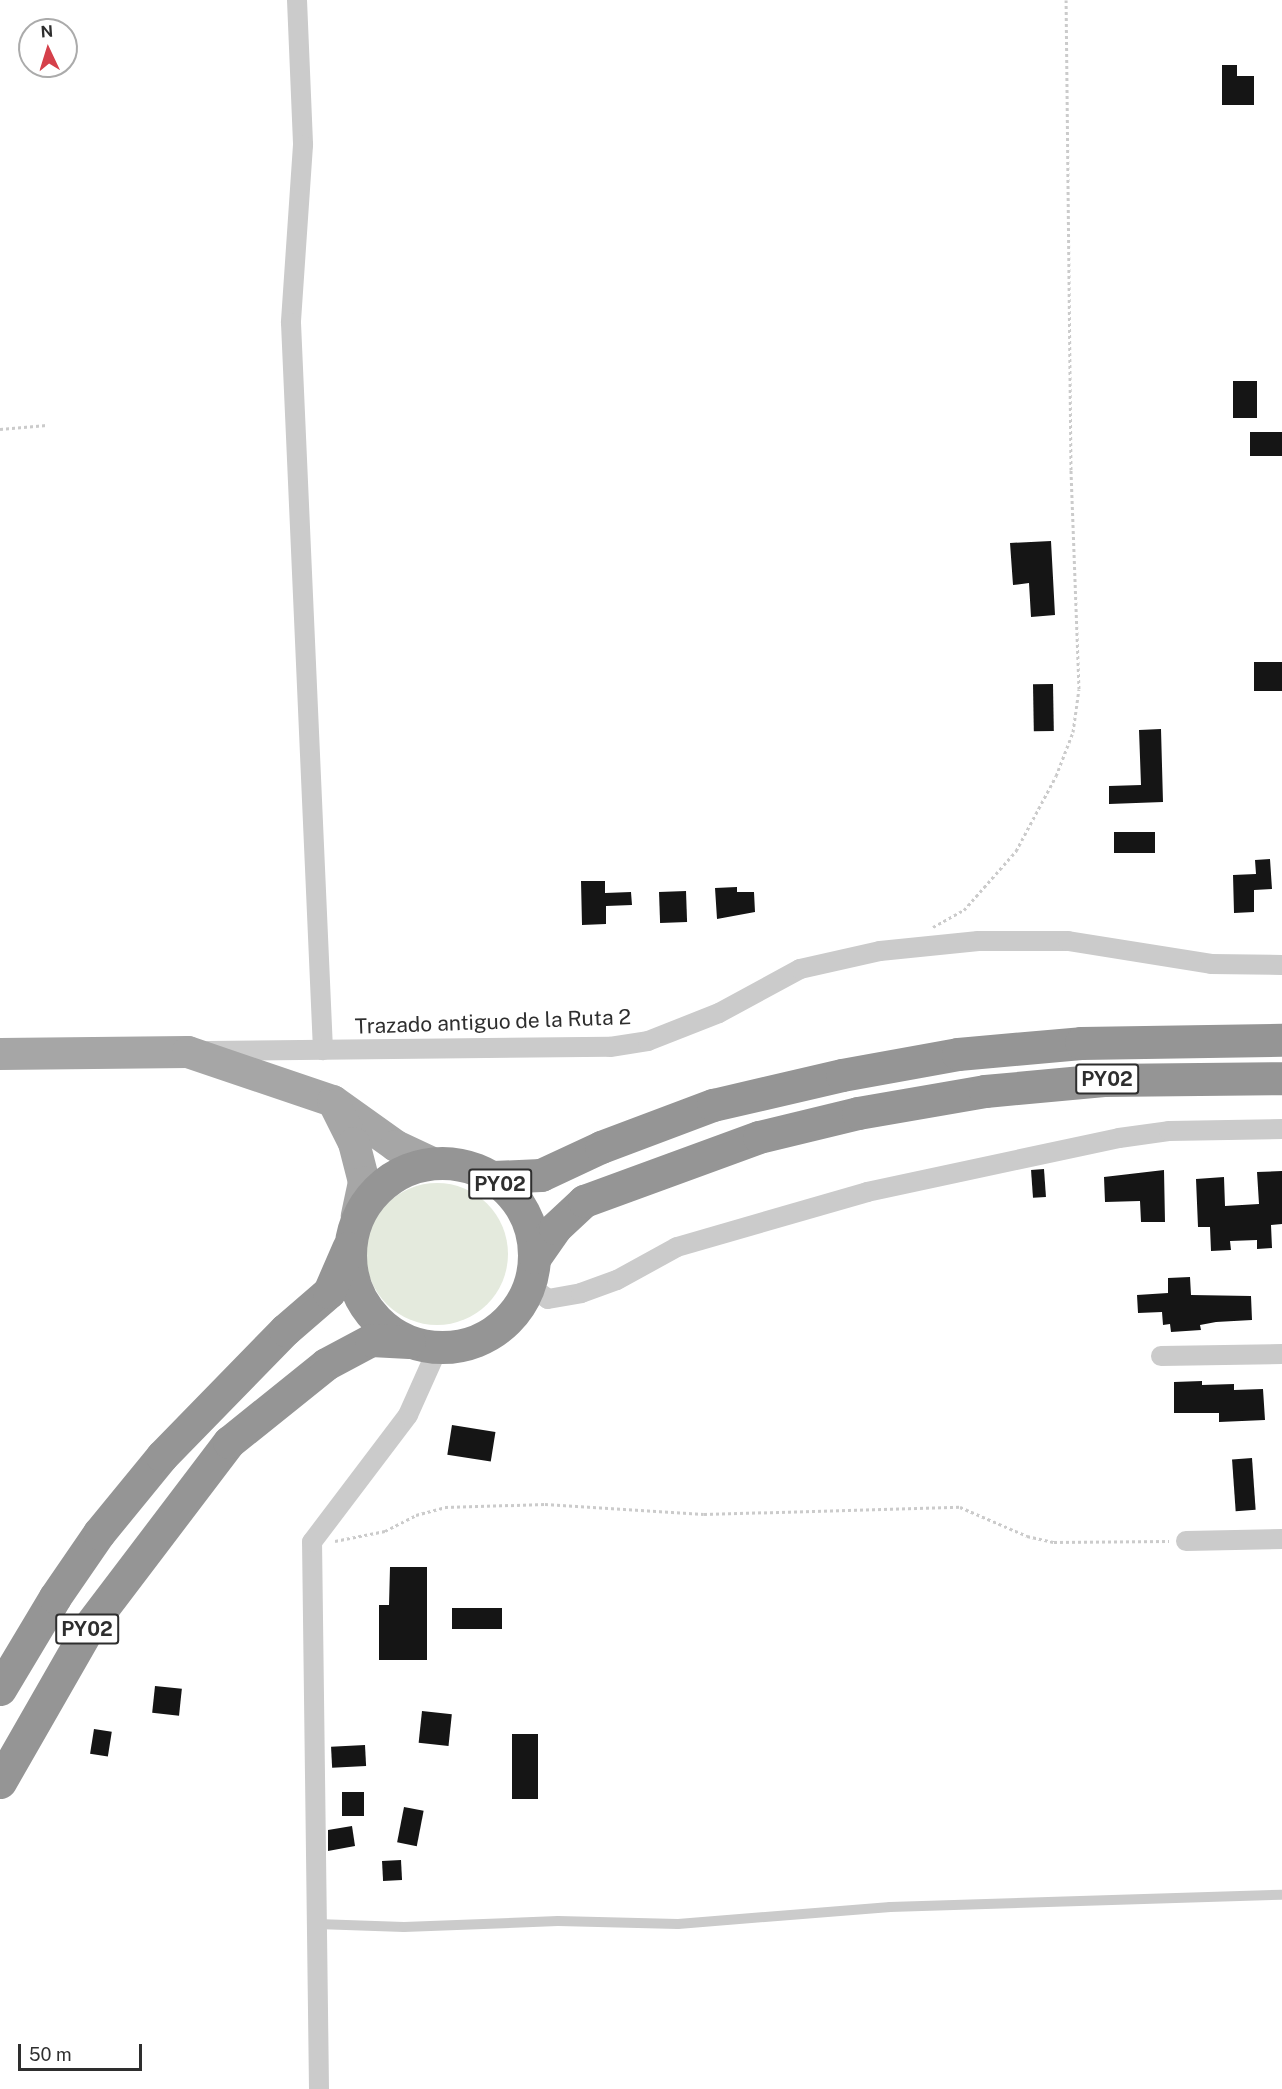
<!DOCTYPE html>
<html>
<head>
<meta charset="utf-8">
<style>
  body { margin:0 }
  #map { position:relative; width:1282px; height:2089px; overflow:hidden; background:#fff; font-family:"Public Sans",sans-serif }
  div>[style] { position:absolute }
  .green>* { inset:0; background:#e4eadd }
  .round { border-radius:50% }
  .building>* { inset:0; background:#151515; transform-origin:0 0 }
  .path>* { height:3px; margin-top:-1.5px; transform-origin:0; background:repeating-linear-gradient(90deg,#cbcbcb 0 3px,transparent 0 6px) }
  .lane>* { height:10px; margin:-5px; padding:0 5px; transform-origin:5px; border-radius:5px; background:#cbcbcb }
  .street>* { height:20px; margin:-10px; padding:0 10px; transform-origin:10px; border-radius:10px; background:#cbcbcb }
  .primary>* { height:32px; margin:-16px; padding:0 16px; transform-origin:16px; border-radius:16px; background:#a6a6a6 }
  .highway>* { height:33px; margin:-16.5px; padding:0 16.5px; transform-origin:16.5px; border-radius:16.5px; background:#959595 }
  .highway>.ring { margin:-16.5px; padding:0; box-sizing:content-box; background:none; border:33px solid #959595; border-radius:50% }
  span { translate:-50% -50%; white-space:nowrap; text-align:center; line-height:1.15; -webkit-text-stroke:6px #fff; paint-order:stroke }
  .shield-label span { padding:2px 4px; background:#fff; border:2px solid; border-radius:4px; -webkit-text-stroke-width:0 }
  .shield-label { font-size:20px; color:#2e2e2e; font-weight:700 }
  .street-label { font-size:21px; color:#2e2e2e }
  .north { position:absolute; left:18px; top:18px; width:60px; height:60px; box-sizing:border-box; background:#fff; border:2px solid #ababab; border-radius:50%; rotate:356deg; font-size:16px; font-weight:700; line-height:24px; text-align:center; color:#2e2e2e }
  .north::after { content:''; display:block; margin:auto; width:21px; height:27px; background:#d5404a; clip-path:polygon(50% 0,100% 100%,50% 72%,0 100%) }
  .scale { position:absolute; left:18px; top:2044px; width:124px; height:27px; box-sizing:border-box; border:3px solid #2e2e2e; border-top:0; padding-left:8px; font-size:18px; line-height:21px; white-space:nowrap; color:#2e2e2e; -webkit-text-stroke:4px #fff; paint-order:stroke }
</style>
</head>
<body>
<div id="map">
  <div class="green">
    <div class="round" style="left:366px;top:1183px;width:142px;height:142px"></div>
  </div>
  <div class="building">
    <div style="clip-path:polygon(1222px 65px,1237px 65px,1237px 76px,1254px 76px,1254px 105px,1222px 105px)"></div>
    <div style="left:1233px;top:381px;width:24px;height:37px"></div>
    <div style="left:1282px;top:432px;width:24px;height:32px;rotate:90deg"></div>
    <div style="clip-path:polygon(1051px 541px,1055px 615px,1031px 617px,1029px 583px,1013px 585px,1010px 543px)"></div>
    <div style="left:1254px;top:662px;width:28px;height:29px"></div>
    <div style="left:1053px;top:684px;width:47px;height:20px;rotate:89deg"></div>
    <div style="clip-path:polygon(1161px 729px,1163px 802px,1109px 804px,1109px 786px,1141px 785px,1139px 730px)"></div>
    <div style="left:1114px;top:832px;width:41px;height:21px"></div>
    <div style="clip-path:polygon(1270px 859px,1272px 889px,1254px 890px,1254px 912px,1234px 913px,1233px 875px,1256px 874px,1255px 860px)"></div>
    <div style="clip-path:polygon(581px 881px,605px 881px,605px 893px,631px 892px,632px 905px,606px 906px,606px 924px,582px 925px)"></div>
    <div style="clip-path:polygon(737px 887px,737px 892px,754px 892px,755px 912px,717px 919px,715px 888px)"></div>
    <div style="left:686px;top:891px;width:31px;height:27px;rotate:88deg"></div>
    <div style="left:1044px;top:1169px;width:28px;height:13px;rotate:86deg"></div>
    <div style="clip-path:polygon(1164px 1170px,1165px 1222px,1141px 1222px,1140px 1201px,1105px 1202px,1104px 1177px)"></div>
    <div style="clip-path:polygon(1282px 1171px,1282px 1224px,1271px 1225px,1272px 1248px,1257px 1249px,1257px 1240px,1230px 1241px,1231px 1250px,1211px 1251px,1210px 1227px,1198px 1227px,1196px 1179px,1224px 1177px,1225px 1206px,1259px 1204px,1257px 1172px)"></div>
    <div style="clip-path:polygon(1190px 1277px,1191px 1295px,1251px 1296px,1252px 1320px,1216px 1322px,1200px 1325px,1201px 1330px,1171px 1332px,1170px 1324px,1163px 1325px,1162px 1312px,1138px 1313px,1137px 1295px,1168px 1293px,1168px 1278px)"></div>
    <div style="clip-path:polygon(1202px 1381px,1202px 1385px,1234px 1384px,1234px 1390px,1263px 1389px,1265px 1420px,1219px 1422px,1219px 1413px,1174px 1413px,1174px 1382px)"></div>
    <div style="left:452px;top:1425px;width:44px;height:30px;rotate:9deg"></div>
    <div style="left:1252px;top:1458px;width:52px;height:20px;rotate:86deg"></div>
    <div style="clip-path:polygon(390px 1567px,427px 1567px,427px 1660px,379px 1660px,379px 1605px,389px 1605px)"></div>
    <div style="left:452px;top:1608px;width:50px;height:21px"></div>
    <div style="left:155px;top:1686px;width:27px;height:27px;rotate:6deg"></div>
    <div style="left:422px;top:1711px;width:30px;height:32px;rotate:6deg"></div>
    <div style="left:94px;top:1729px;width:18px;height:25px;rotate:9deg"></div>
    <div style="left:512px;top:1734px;width:26px;height:65px"></div>
    <div style="left:365px;top:1745px;width:21px;height:34px;rotate:87deg"></div>
    <div style="left:342px;top:1792px;width:22px;height:24px"></div>
    <div style="left:404px;top:1807px;width:20px;height:36px;rotate:11deg"></div>
    <div style="clip-path:polygon(352px 1826px,355px 1846px,328px 1851px,328px 1830px)"></div>
    <div style="left:401px;top:1860px;width:20px;height:19px;rotate:87deg"></div>
  </div>
  <div class="path">
    <div style="left:0;top:429px;width:47px;rotate:-4.9deg"></div>
    <div style="left:933px;top:927px;width:35px;rotate:-29deg"></div>
    <div style="left:964px;top:910px;width:79px;rotate:-48.6deg"></div>
    <div style="left:1016px;top:851px;width:85px;rotate:-61.9deg"></div>
    <div style="left:1056px;top:776px;width:47px;rotate:-68.9deg"></div>
    <div style="left:1073px;top:732px;width:43px;rotate:-82.1deg"></div>
    <div style="left:1079px;top:689px;width:219px;rotate:-92.1deg"></div>
    <div style="left:1071px;top:470px;width:470px;rotate:-90.6deg"></div>
    <div style="left:335px;top:1541px;width:51px;rotate:-11.3deg"></div>
    <div style="left:385px;top:1531px;width:35px;rotate:-27deg"></div>
    <div style="left:416px;top:1515px;width:30px;rotate:-15deg"></div>
    <div style="left:445px;top:1507px;width:100px;rotate:-1.7deg"></div>
    <div style="left:545px;top:1504px;width:159px;rotate:3.6deg"></div>
    <div style="left:704px;top:1514px;width:256px;rotate:-1.6deg"></div>
    <div style="left:960px;top:1507px;width:73px;rotate:23.4deg"></div>
    <div style="left:1027px;top:1536px;width:28px;rotate:13deg"></div>
    <div style="left:1054px;top:1542px;width:115px;rotate:-0.5deg"></div>
  </div>
  <div class="lane">
    <div style="left:317px;top:1924px;width:87px;rotate:2deg"></div>
    <div style="left:404px;top:1927px;width:154px;rotate:-2.2deg"></div>
    <div style="left:558px;top:1921px;width:120px;rotate:1.4deg"></div>
    <div style="left:678px;top:1924px;width:213px;rotate:-4.6deg"></div>
    <div style="left:890px;top:1907px;width:392px;rotate:-1.8deg"></div>
  </div>
  <div class="street">
    <div style="left:297px;top:0;width:145px;rotate:87.6deg"></div>
    <div style="left:303px;top:145px;width:178px;rotate:93.9deg"></div>
    <div style="left:291px;top:323px;width:728px;rotate:87.48deg"></div>
    <div style="left:208px;top:1051px;width:402px;rotate:-0.6deg"></div>
    <div style="left:610px;top:1047px;width:38px;rotate:-9deg"></div>
    <div style="left:648px;top:1041px;width:76px;rotate:-21.5deg"></div>
    <div style="left:719px;top:1013px;width:92px;rotate:-28.5deg"></div>
    <div style="left:800px;top:969px;width:82px;rotate:-12.7deg"></div>
    <div style="left:880px;top:951px;width:99px;rotate:-5.8deg"></div>
    <div style="left:978px;top:941px;width:90px"></div>
    <div style="left:1068px;top:941px;width:145px;rotate:9.1deg"></div>
    <div style="left:1211px;top:964px;width:71px;rotate:0.8deg"></div>
    <div style="left:530px;top:1286px;width:22px;rotate:36deg"></div>
    <div style="left:548px;top:1299px;width:34px;rotate:-10deg"></div>
    <div style="left:581px;top:1293px;width:38px;rotate:-20deg"></div>
    <div style="left:617px;top:1280px;width:68px;rotate:-28.8deg"></div>
    <div style="left:677px;top:1247px;width:198px;rotate:-16.1deg"></div>
    <div style="left:867px;top:1192px;width:258px;rotate:-12.1deg"></div>
    <div style="left:1119px;top:1138px;width:50px;rotate:-8deg"></div>
    <div style="left:1169px;top:1131px;width:113px;rotate:-1deg"></div>
    <div style="left:1161px;top:1356px;width:121px;rotate:-0.9deg"></div>
    <div style="left:1186px;top:1541px;width:96px;rotate:-1.2deg"></div>
    <div style="left:319px;top:2089px;width:547px;rotate:-90.73deg"></div>
    <div style="left:312px;top:1542px;width:159px;rotate:-52.9deg"></div>
    <div style="left:408px;top:1415px;width:73px;rotate:-65.9deg"></div>
  </div>
  <div class="primary">
    <div style="left:0;top:1054px;width:188px;rotate:-0.6deg"></div>
    <div style="left:188px;top:1052px;width:153px;rotate:18.7deg"></div>
    <div style="left:333px;top:1101px;width:77px;rotate:35.5deg"></div>
    <div style="left:396px;top:1146px;width:40px;rotate:25deg"></div>
    <div style="left:335px;top:1105px;width:42px;rotate:63.4deg"></div>
    <div style="left:354px;top:1143px;width:40px;rotate:75.6deg"></div>
    <div style="left:364px;top:1182px;width:35px;rotate:102deg"></div>
  </div>
  <div class="highway">
    <div class="ring" style="left:350px;top:1163px;width:151px;height:151px"></div>
    <div style="left:493px;top:1177px;width:48px;rotate:-2.4deg"></div>
    <div style="left:541px;top:1175px;width:66px;rotate:-25deg"></div>
    <div style="left:601px;top:1147px;width:120px;rotate:-20.6deg"></div>
    <div style="left:713px;top:1105px;width:132px;rotate:-13.1deg"></div>
    <div style="left:842px;top:1075px;width:118px;rotate:-10.3deg"></div>
    <div style="left:958px;top:1054px;width:123px;rotate:-5.1deg"></div>
    <div style="left:1081px;top:1043px;width:201px;rotate:-0.9deg"></div>
    <div style="left:535px;top:1257px;width:35px;rotate:-55deg"></div>
    <div style="left:555px;top:1228px;width:40px;rotate:-43deg"></div>
    <div style="left:584px;top:1201px;width:186px;rotate:-20.1deg"></div>
    <div style="left:759px;top:1137px;width:102px;rotate:-13.6deg"></div>
    <div style="left:858px;top:1113px;width:129px;rotate:-9.8deg"></div>
    <div style="left:985px;top:1091px;width:119px;rotate:-5.3deg"></div>
    <div style="left:1103px;top:1080px;width:179px;rotate:-0.6deg"></div>
    <div style="left:0;top:1689px;width:107px;rotate:-59.1deg"></div>
    <div style="left:55px;top:1597px;width:78px;rotate:-55.5deg"></div>
    <div style="left:99px;top:1533px;width:99px;rotate:-50.7deg"></div>
    <div style="left:162px;top:1456px;width:176px;rotate:-45.7deg"></div>
    <div style="left:285px;top:1330px;width:58px;rotate:-40.8deg"></div>
    <div style="left:329px;top:1292px;width:48px;rotate:-66.6deg"></div>
    <div style="left:0;top:1782px;width:181px;rotate:-60.2deg"></div>
    <div style="left:90px;top:1625px;width:230px;rotate:-52.8deg"></div>
    <div style="left:229px;top:1442px;width:124px;rotate:-38.8deg"></div>
    <div style="left:326px;top:1364px;width:51px;rotate:-28.1deg"></div>
    <div style="left:371px;top:1340px;width:38px;rotate:3deg"></div>
  </div>
  <div class="shield-label">
    <span style="left:1107px;top:1079px">PY02</span>
    <span style="left:500px;top:1184px">PY02</span>
    <span style="left:87px;top:1629px">PY02</span>
  </div>
  <div class="street-label">
    <span style="left:493px;top:1022px;rotate:-2deg">Trazado antiguo de la Ruta 2</span>
  </div>
  <div class="north">N</div>
  <div class="scale">50 m</div>
</div>
</body>
</html>
